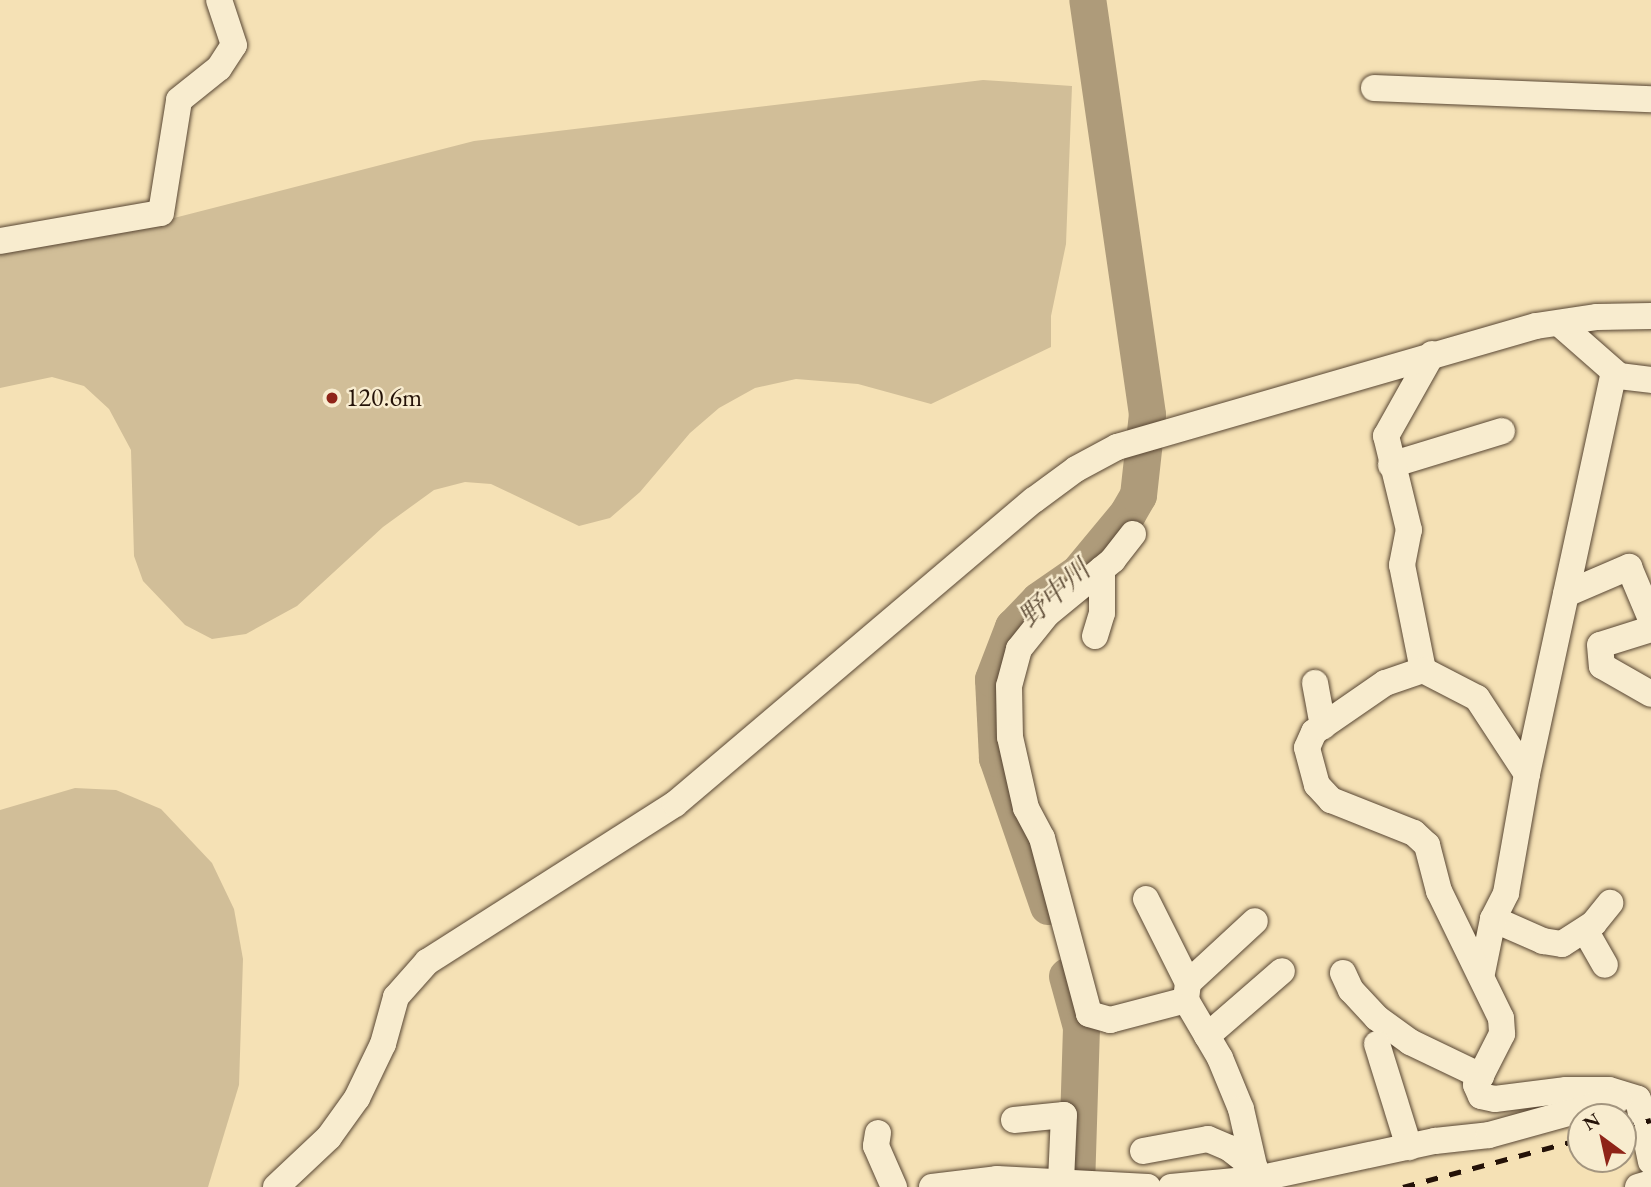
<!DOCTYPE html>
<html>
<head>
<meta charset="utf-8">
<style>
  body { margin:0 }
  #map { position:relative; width:1651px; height:1187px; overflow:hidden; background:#f5e1b5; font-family:"EB Garamond","Noto Serif JP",serif }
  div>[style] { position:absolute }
  .green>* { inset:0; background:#d1be98 }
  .river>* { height:37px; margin:-18.5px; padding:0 18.5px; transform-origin:18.5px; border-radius:18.5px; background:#ae9b7a }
  .roads { filter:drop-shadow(0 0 2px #584633) drop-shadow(0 0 2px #584633) }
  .minor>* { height:26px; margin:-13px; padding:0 13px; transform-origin:13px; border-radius:13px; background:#f8eccf }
  .rail>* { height:5px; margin-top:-2.5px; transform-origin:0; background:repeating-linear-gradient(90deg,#241208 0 12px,transparent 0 24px) }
  .dots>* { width:19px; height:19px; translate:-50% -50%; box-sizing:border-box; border:4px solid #f8eccf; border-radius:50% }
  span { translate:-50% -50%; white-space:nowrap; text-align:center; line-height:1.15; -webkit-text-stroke:5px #f8eccf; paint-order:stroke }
  .poi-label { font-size:26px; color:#241208 }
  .left { translate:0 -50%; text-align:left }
  .water-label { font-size:28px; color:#62503b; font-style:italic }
  .north { position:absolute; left:1567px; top:1103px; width:70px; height:70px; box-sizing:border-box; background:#f8eccf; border:2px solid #a3957f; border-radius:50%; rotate:327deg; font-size:19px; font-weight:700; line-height:28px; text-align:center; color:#241208 }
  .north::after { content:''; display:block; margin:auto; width:24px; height:32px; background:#8f2418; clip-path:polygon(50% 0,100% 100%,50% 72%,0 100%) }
</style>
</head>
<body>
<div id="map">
  <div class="green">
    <div style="clip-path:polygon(983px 80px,1072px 86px,1066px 244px,1051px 316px,1051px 347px,931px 404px,858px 384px,796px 379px,755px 388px,719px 408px,690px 433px,640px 492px,610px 518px,579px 526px,491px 484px,465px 482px,434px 490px,383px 527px,297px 606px,246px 634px,212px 639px,185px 625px,143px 581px,134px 556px,131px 450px,109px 409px,84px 386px,52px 377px,0 388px,0 232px,92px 239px,474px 141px)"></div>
    <div style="clip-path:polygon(75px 788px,116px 790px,161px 809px,212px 863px,234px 909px,243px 959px,239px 1085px,208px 1187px,0 1187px,0 810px)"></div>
  </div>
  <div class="river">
    <div style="left:1048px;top:906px;width:157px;rotate:-109deg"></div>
    <div style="left:997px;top:758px;width:79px;rotate:-92.9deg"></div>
    <div style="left:993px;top:679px;width:56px;rotate:-69deg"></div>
    <div style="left:1013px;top:627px;width:37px;rotate:-46deg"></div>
    <div style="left:1039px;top:600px;width:47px;rotate:-34.7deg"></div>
    <div style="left:1078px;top:573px;width:77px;rotate:-50.3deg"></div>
    <div style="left:1127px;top:514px;width:22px;rotate:-60deg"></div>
    <div style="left:1138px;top:495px;width:81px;rotate:-83.7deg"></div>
    <div style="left:1147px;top:414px;width:418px;rotate:-98.2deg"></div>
    <div style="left:1067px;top:976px;width:53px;rotate:74.6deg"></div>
    <div style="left:1081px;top:1027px;width:160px;rotate:91.8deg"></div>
  </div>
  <div class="roads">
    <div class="minor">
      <div style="left:1374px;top:88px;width:277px;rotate:2.3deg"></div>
      <div style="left:0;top:241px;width:163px;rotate:-9.9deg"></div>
      <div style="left:161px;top:213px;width:114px;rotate:-80.9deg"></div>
      <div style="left:179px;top:100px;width:51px;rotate:-38.7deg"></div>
      <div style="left:219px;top:68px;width:27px;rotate:-57deg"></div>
      <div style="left:234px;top:45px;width:47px;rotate:-108.4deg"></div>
      <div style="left:1561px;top:325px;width:77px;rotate:41.3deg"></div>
      <div style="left:1619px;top:376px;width:32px;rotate:7deg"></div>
      <div style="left:1391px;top:465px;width:116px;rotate:-17deg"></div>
      <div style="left:1133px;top:534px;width:33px;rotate:128deg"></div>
      <div style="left:1113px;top:560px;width:85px;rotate:140.7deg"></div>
      <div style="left:1047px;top:614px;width:45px;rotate:128.7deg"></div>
      <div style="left:1019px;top:649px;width:38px;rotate:105deg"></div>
      <div style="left:1009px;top:686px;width:51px;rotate:88.9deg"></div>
      <div style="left:1010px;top:737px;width:73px;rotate:77.3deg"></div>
      <div style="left:1026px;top:808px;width:34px;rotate:62deg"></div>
      <div style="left:1042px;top:838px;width:182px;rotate:75deg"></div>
      <div style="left:1089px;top:1014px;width:22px;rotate:16deg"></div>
      <div style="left:1110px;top:1020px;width:79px;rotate:-14.7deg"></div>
      <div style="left:1566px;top:594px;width:69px;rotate:-23.2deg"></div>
      <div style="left:1629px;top:567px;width:56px;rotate:67.1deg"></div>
      <div style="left:1651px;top:629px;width:53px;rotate:162.6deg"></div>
      <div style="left:1600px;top:645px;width:21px;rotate:85deg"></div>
      <div style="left:1602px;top:666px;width:56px;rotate:29.7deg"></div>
      <div style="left:1095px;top:636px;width:24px;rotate:-73deg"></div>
      <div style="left:1102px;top:613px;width:44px;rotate:-90deg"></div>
      <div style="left:1423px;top:670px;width:107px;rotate:-101.3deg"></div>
      <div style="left:1402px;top:565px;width:36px;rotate:-79deg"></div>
      <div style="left:1409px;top:530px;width:97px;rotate:-103.7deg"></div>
      <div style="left:1386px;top:436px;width:94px;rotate:-60.7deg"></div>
      <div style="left:1315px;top:683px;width:44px;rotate:79.5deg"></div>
      <div style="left:1527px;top:774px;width:411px;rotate:-77.8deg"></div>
      <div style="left:1146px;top:899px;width:94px;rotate:63.4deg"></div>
      <div style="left:1188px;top:983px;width:17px;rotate:97deg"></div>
      <div style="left:1186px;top:1000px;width:67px;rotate:59.6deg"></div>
      <div style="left:1220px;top:1058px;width:55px;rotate:67.6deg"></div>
      <div style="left:1241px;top:1109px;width:72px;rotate:77.1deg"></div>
      <div style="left:1493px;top:919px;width:55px;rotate:23.7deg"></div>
      <div style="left:1543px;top:941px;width:19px;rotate:9deg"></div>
      <div style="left:1562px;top:944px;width:38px;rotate:-33deg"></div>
      <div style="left:1594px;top:923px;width:26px;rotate:-51deg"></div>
      <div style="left:1585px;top:930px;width:40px;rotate:60.3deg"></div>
      <div style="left:1343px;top:973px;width:19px;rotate:65deg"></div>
      <div style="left:1351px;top:990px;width:38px;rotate:47deg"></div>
      <div style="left:1377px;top:1018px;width:41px;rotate:36deg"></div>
      <div style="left:1410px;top:1042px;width:79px;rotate:25.6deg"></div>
      <div style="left:1482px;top:973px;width:55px;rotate:-78.5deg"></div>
      <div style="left:1493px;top:919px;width:29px;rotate:-63deg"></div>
      <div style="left:1506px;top:893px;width:121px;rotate:-80deg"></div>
      <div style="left:1527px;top:774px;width:91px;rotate:-123.3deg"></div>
      <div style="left:1477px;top:698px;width:61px;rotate:-152.6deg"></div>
      <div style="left:1423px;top:670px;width:40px;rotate:161.1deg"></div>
      <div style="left:1385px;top:683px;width:86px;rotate:145.4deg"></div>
      <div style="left:1314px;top:732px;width:17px;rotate:114deg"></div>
      <div style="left:1307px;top:748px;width:38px;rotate:75deg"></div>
      <div style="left:1317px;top:785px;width:21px;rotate:47deg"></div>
      <div style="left:1331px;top:800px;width:89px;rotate:21.7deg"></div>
      <div style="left:1414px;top:833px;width:18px;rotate:43deg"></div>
      <div style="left:1427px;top:845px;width:48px;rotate:75.4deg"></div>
      <div style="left:1439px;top:891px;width:141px;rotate:64deg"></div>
      <div style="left:1501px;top:1018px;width:16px;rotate:86deg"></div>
      <div style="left:1502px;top:1034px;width:57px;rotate:117deg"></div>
      <div style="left:1476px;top:1085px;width:12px;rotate:66deg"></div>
      <div style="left:1481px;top:1096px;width:14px;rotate:12deg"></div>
      <div style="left:1495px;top:1099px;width:72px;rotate:-7.2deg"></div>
      <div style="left:1566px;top:1090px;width:43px"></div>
      <div style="left:1609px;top:1090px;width:30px;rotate:17deg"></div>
      <div style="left:1188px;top:983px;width:91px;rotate:-42.8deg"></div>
      <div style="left:1207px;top:1036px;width:99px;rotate:-40.9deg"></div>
      <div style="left:1377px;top:1044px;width:108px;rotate:72.7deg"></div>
      <div style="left:1638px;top:1099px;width:64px;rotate:78.3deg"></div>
      <div style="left:1014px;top:1120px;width:50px;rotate:-5.7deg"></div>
      <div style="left:1064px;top:1115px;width:65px;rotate:92.6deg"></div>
      <div style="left:878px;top:1133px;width:13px;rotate:99deg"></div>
      <div style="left:876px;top:1146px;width:45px;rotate:66.3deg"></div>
      <div style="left:1143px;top:1151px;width:66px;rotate:-10.5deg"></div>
      <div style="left:1208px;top:1139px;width:23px;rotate:23deg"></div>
      <div style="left:1229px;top:1148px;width:33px;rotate:38deg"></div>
      <div style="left:276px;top:1187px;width:73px;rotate:-43.3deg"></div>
      <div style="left:329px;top:1137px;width:48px;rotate:-54.3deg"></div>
      <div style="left:357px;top:1098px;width:60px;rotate:-64.3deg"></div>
      <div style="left:383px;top:1044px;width:49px;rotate:-74.5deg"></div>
      <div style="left:396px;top:997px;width:47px;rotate:-48.5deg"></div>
      <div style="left:427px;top:962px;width:294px;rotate:-32.5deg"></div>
      <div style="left:675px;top:804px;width:470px;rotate:-40.3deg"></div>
      <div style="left:1034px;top:500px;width:52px;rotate:-36.4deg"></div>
      <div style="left:1076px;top:469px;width:47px;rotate:-28.2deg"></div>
      <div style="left:1117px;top:447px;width:436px;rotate:-16.1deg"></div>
      <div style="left:1536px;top:326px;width:62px;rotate:-8.4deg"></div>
      <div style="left:1597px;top:317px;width:54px;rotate:-1.1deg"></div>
      <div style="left:932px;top:1187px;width:65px;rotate:-7deg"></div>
      <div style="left:997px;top:1179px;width:151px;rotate:3deg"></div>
      <div style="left:1171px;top:1187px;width:86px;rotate:-5.3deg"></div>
      <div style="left:1257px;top:1179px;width:182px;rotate:-12.1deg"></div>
      <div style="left:1435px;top:1141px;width:54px;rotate:-6.3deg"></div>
      <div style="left:1489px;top:1135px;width:135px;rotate:-15.5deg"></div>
      <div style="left:1638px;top:1187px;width:14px;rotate:-17deg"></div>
    </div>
  </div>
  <div class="rail">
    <div style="left:1623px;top:1128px;width:29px;rotate:-16deg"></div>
    <div style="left:1403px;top:1187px;width:184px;rotate:-15.1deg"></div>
  </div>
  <div class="dots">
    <div style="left:332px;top:398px;background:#8f2418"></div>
  </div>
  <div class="poi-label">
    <span class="left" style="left:346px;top:398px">120.6m</span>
  </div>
  <div class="water-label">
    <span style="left:1054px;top:593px;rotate:-42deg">野中川</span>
  </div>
  <div class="north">N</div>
</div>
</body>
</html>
